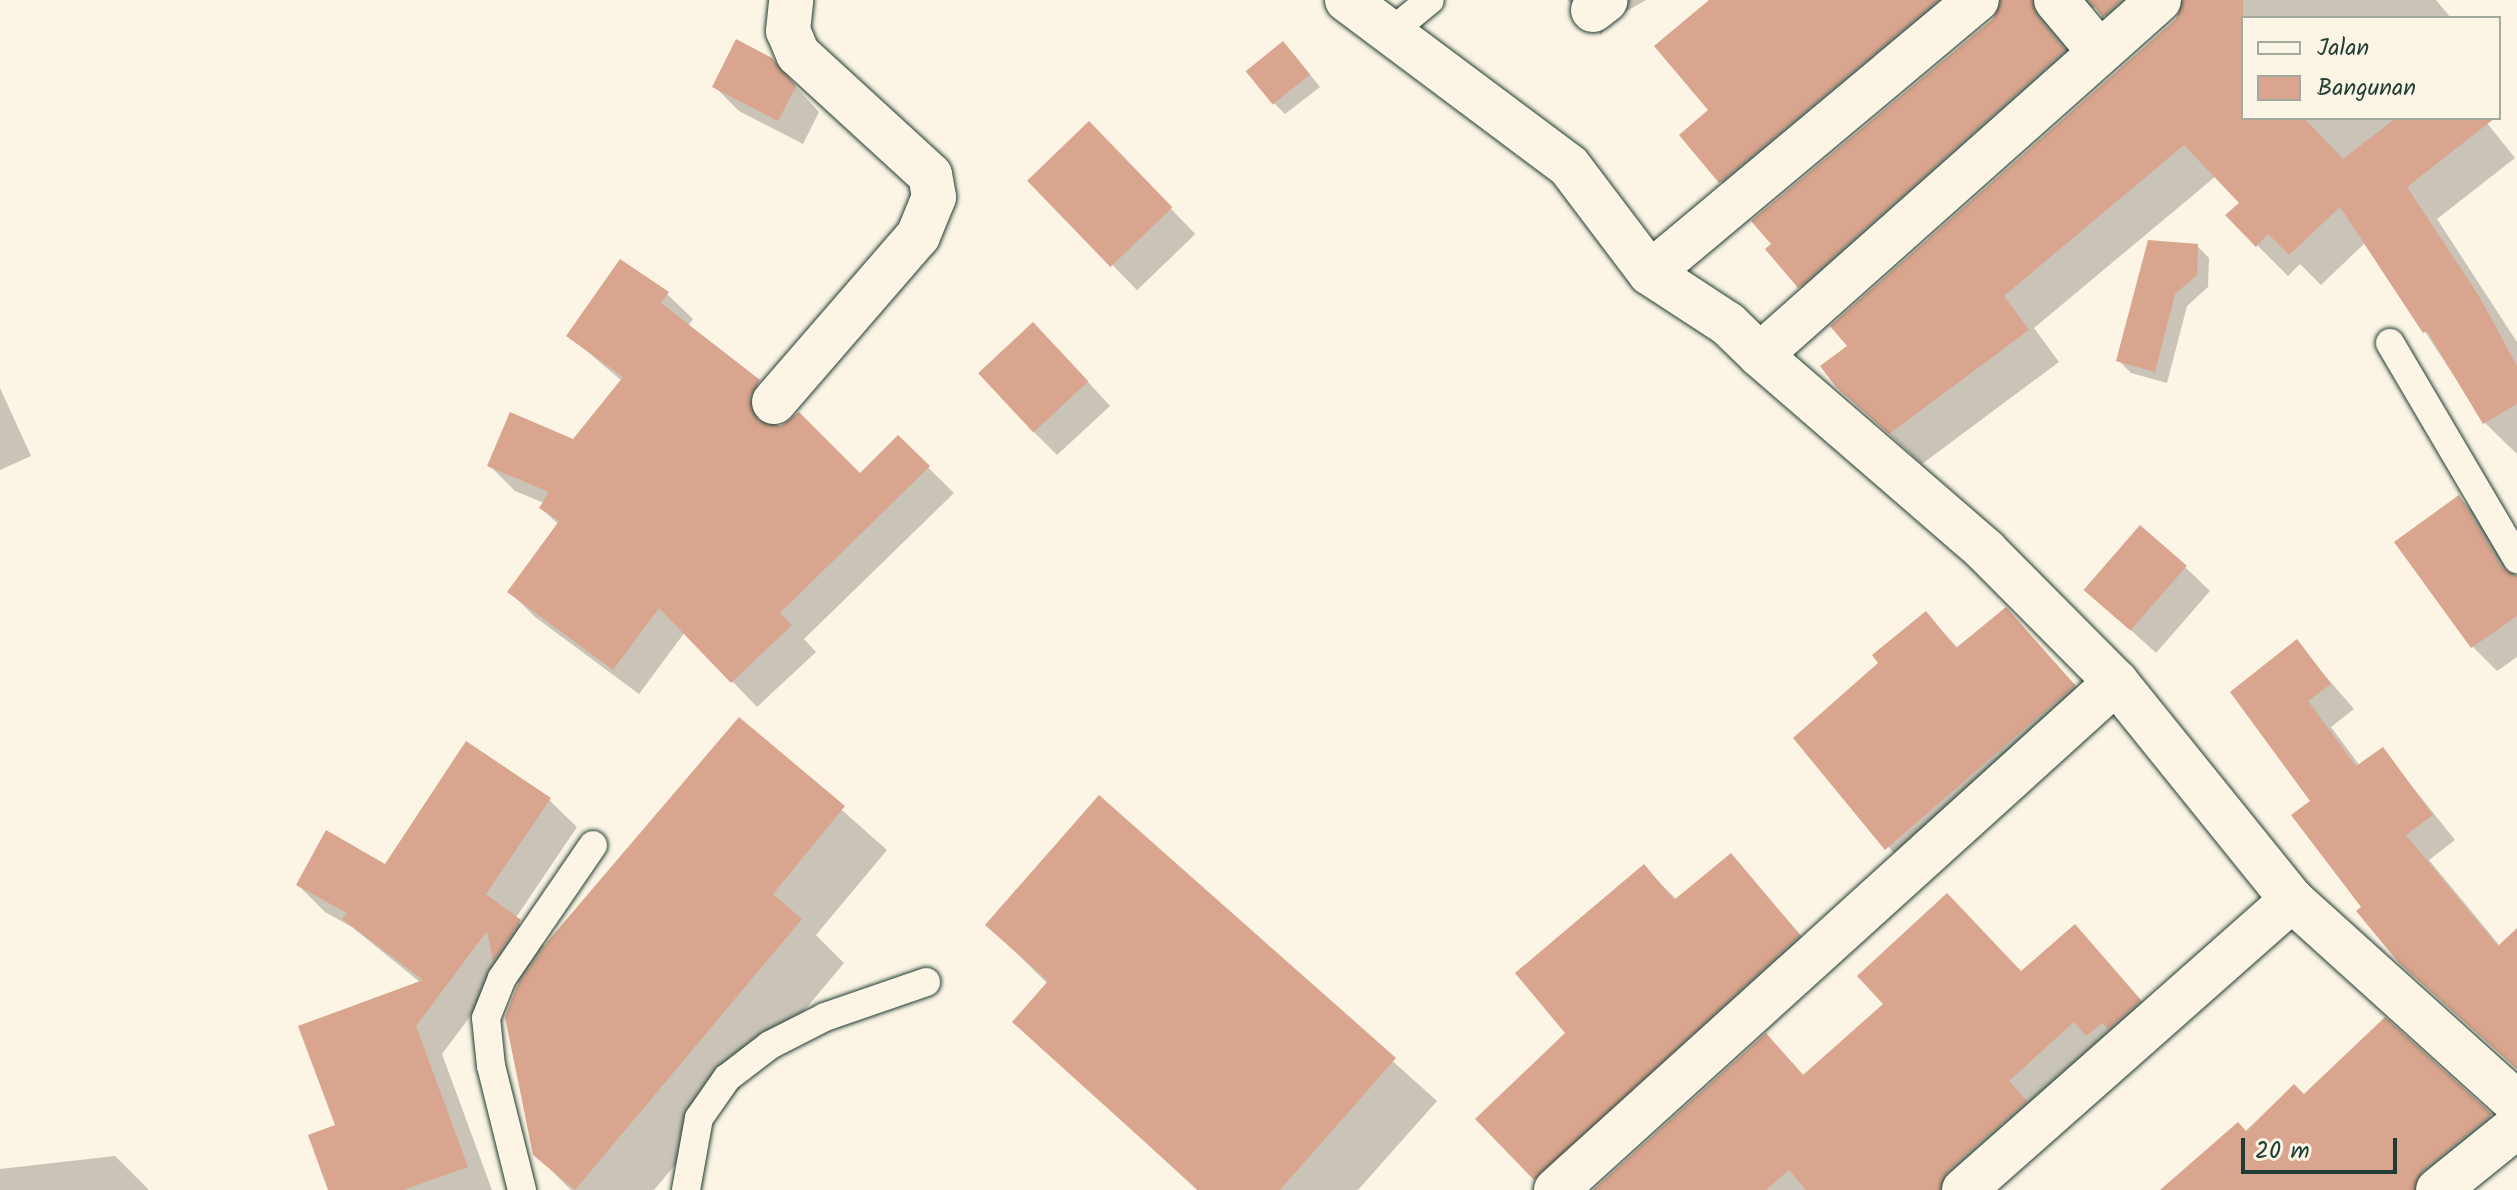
<!DOCTYPE html>
<html>
<head>
<meta charset="utf-8">
<style>
  body { margin:0 }
  #map { position:relative; width:2517px; height:1190px; overflow:hidden; background:#fcf5e5; font-family:Kalam,sans-serif }
  div>[style] { position:absolute }
  .shadow>* { inset:0; background:#0003; transform-origin:0 0 }
  .building>* { inset:0; background:#d9a58e; transform-origin:0 0 }
  .roads { filter:drop-shadow(0 0 2px #1f3d34) drop-shadow(0 0 2px #1f3d34) }
  .lane>* { height:28px; margin:-14px; padding:0 14px; transform-origin:14px; border-radius:14px; background:#fcf5e5 }
  .street>* { height:44px; margin:-22px; padding:0 22px; transform-origin:22px; border-radius:22px; background:#fcf5e5 }
  span { translate:-50% -50%; white-space:nowrap; text-align:center; line-height:1.15; -webkit-text-stroke:8px #fcf5e5; paint-order:stroke }
  .legend { position:absolute; left:2241px; top:16px; width:260px; height:104px; box-sizing:border-box; background:#fcf5e5; border:2px solid #a4ab9e; margin:0; padding:10px 14px; list-style:none; font-size:24px; color:#1f3d34 }
  .legend li { display:flex; align-items:center; gap:16px; height:40px }
  .legend b { width:40px; border:2px solid #a4ab9e }
  .scale { position:absolute; left:2241px; top:1138px; width:156px; height:36px; box-sizing:border-box; border:4px solid #1f3d34; border-top:0; padding-left:10px; font-size:24px; line-height:28px; white-space:nowrap; color:#1f3d34; -webkit-text-stroke:6px #fcf5e5; paint-order:stroke }
</style>
</head>
<body>
<div id="map">
  <div class="shadow">
    <div style="clip-path:polygon(1567px 0,1646px 0,1609px 21px,1601px 35px)"></div>
    <div style="clip-path:polygon(1712px 0,2436px 0,2451px 18px,2243px 18px,2243px 118px,2483px 118px,2515px 158px,2437px 219px,2517px 342px,2517px 454px,2485px 423px,2366px 242px,2321px 285px,2300px 264px,2288px 276px,2257px 245px,2241px 203px,2216px 176px,2034px 328px,2059px 362px,1922px 464px,1837px 386px,1850px 347px,2177px 20px,2180px 10px,2135px 46px,2097px 7px,2072px 11px,2095px 82px,1831px 317px,1800px 286px,2002px 10px,1993px 11px,1752px 213px,1721px 181px,1711px 110px)"></div>
    <div style="clip-path:polygon(1295px 56px,1320px 87px,1285px 114px,1273px 102px)"></div>
    <div style="clip-path:polygon(771px 60px,819px 112px,803px 144px,739px 111px,714px 86px)"></div>
    <div style="left:1089px;top:124px;width:153px;height:81px;rotate:46deg"></div>
    <div style="clip-path:polygon(2197px 246px,2209px 258px,2208px 287px,2187px 306px,2167px 383px,2131px 373px,2119px 361px)"></div>
    <div style="clip-path:polygon(667px 294px,693px 319px,688px 326px,784px 407px,774px 424px,860px 476px,898px 438px,954px 493px,804px 639px,816px 652px,757px 707px,685px 632px,639px 694px,535px 617px,510px 592px,559px 525px,541px 508px,544px 503px,515px 491px,490px 466px,574px 441px,622px 381px,568px 335px)"></div>
    <div style="clip-path:polygon(1058px 349px,1110px 406px,1057px 455px,1033px 431px)"></div>
    <div style="clip-path:polygon(0 388px,31px 456px,0 470px)"></div>
    <div style="clip-path:polygon(2459px 497px,2483px 522px,2517px 578px,2517px 657px,2497px 671px,2473px 647px,2397px 542px)"></div>
    <div style="clip-path:polygon(2185px 567px,2210px 591px,2156px 653px,2087px 590px)"></div>
    <div style="clip-path:polygon(2006px 609px,2098px 711px,1911px 873px,1796px 739px,1881px 663px,1925px 613px,1959px 649px)"></div>
    <div style="clip-path:polygon(2296px 642px,2354px 709px,2331px 727px,2360px 766px,2382px 749px,2455px 840px,2429px 860px,2500px 946px,2517px 931px,2517px 1069px,2426px 987px,2363px 908px,2313px 801px)"></div>
    <div style="clip-path:polygon(739px 719px,887px 850px,816px 935px,844px 963px,654px 1190px,571px 1190px,535px 1154px,520px 985px,505px 970px,442px 1054px,492px 1190px,330px 1190px,338px 1127px,421px 983px,352px 927px,325px 912px,298px 885px,385px 866px,549px 800px,577px 827px,515px 919px,546px 948px)"></div>
    <div style="clip-path:polygon(1100px 798px,1437px 1101px,1358px 1190px,1197px 1190px,1015px 1021px,1048px 984px,988px 925px)"></div>
    <div style="clip-path:polygon(1731px 856px,1828px 966px,1547px 1190px,1478px 1119px,1568px 1033px,1644px 867px,1677px 900px)"></div>
    <div style="clip-path:polygon(2075px 927px,2166px 1028px,1982px 1190px,1596px 1190px,1792px 1062px,1805px 1077px,2022px 973px)"></div>
    <div style="clip-path:polygon(2305px 1097px,2485px 1110px,2511px 1137px,2450px 1190px,2183px 1190px,2246px 1134px)"></div>
    <div style="clip-path:polygon(115px 1156px,149px 1190px,0 1190px,0 1169px)"></div>
  </div>
  <div class="building">
    <div style="clip-path:polygon(1709px 0,1938px 0,1719px 183px,1679px 135px,1708px 110px,1654px 46px)"></div>
    <div style="clip-path:polygon(2001px 0,2032px 0,2037px 16px,2065px 50px,1798px 288px,1765px 249px,1771px 244px,1751px 221px,1993px 19px)"></div>
    <div style="clip-path:polygon(2089px 0,2121px 0,2103px 17px)"></div>
    <div style="clip-path:polygon(2183px 0,2243px 0,2243px 118px,2304px 118px,2343px 159px,2396px 118px,2495px 118px,2407px 187px,2479px 296px,2517px 366px,2517px 404px,2483px 424px,2427px 331px,2423px 333px,2340px 207px,2289px 255px,2268px 234px,2256px 247px,2225px 215px,2239px 203px,2184px 145px,2004px 296px,2029px 330px,1889px 434px,1836px 387px,1820px 366px,1847px 346px,1830px 326px,2176px 19px)"></div>
    <div style="clip-path:polygon(736px 39px,772px 58px,796px 86px,778px 121px,712px 87px)"></div>
    <div style="left:1283px;top:41px;width:43px;height:48px;rotate:51deg"></div>
    <div style="left:1089px;top:121px;width:120px;height:86px;rotate:46deg"></div>
    <div style="clip-path:polygon(2148px 240px,2198px 244px,2197px 275px,2175px 294px,2155px 372px,2116px 361px)"></div>
    <div style="clip-path:polygon(620px 259px,669px 292px,661px 303px,760px 380px,749px 398px,758px 421px,781px 426px,799px 412px,860px 473px,898px 435px,930px 466px,780px 613px,792px 625px,731px 683px,659px 608px,613px 670px,507px 592px,559px 521px,539px 508px,549px 492px,487px 466px,510px 412px,573px 439px,623px 377px,566px 336px)"></div>
    <div style="left:1033px;top:322px;width:81px;height:75px;rotate:47deg"></div>
    <div style="clip-path:polygon(2459px 495px,2502px 568px,2517px 576px,2517px 616px,2471px 648px,2394px 542px)"></div>
    <div style="left:2140px;top:525px;width:62px;height:86px;rotate:41deg"></div>
    <div style="clip-path:polygon(2006px 607px,2075px 685px,1885px 850px,1793px 738px,1878px 663px,1872px 655px,1926px 611px,1956px 648px)"></div>
    <div style="clip-path:polygon(2297px 639px,2331px 684px,2308px 701px,2356px 766px,2383px 747px,2433px 815px,2406px 835px,2498px 946px,2517px 928px,2517px 1069px,2399px 963px,2356px 911px,2361px 907px,2291px 815px,2310px 801px,2230px 692px)"></div>
    <div style="clip-path:polygon(739px 717px,845px 806px,773px 894px,802px 919px,575px 1190px,533px 1155px,505px 1017px,517px 986px,548px 941px)"></div>
    <div style="clip-path:polygon(466px 741px,551px 798px,486px 894px,521px 920px,493px 961px,487px 931px,416px 1026px,468px 1167px,403px 1190px,328px 1190px,308px 1135px,335px 1125px,298px 1026px,423px 980px,342px 919px,347px 913px,296px 885px,326px 830px,385px 864px)"></div>
    <div style="clip-path:polygon(1099px 795px,1396px 1058px,1280px 1190px,1198px 1190px,1012px 1022px,1048px 981px,985px 925px)"></div>
    <div style="clip-path:polygon(1731px 853px,1800px 935px,1534px 1180px,1475px 1119px,1565px 1033px,1515px 973px,1644px 864px,1674px 900px)"></div>
    <div style="clip-path:polygon(1947px 893px,2021px 971px,2075px 924px,2141px 1000px,2108px 1029px,2102px 1023px,2086px 1036px,2074px 1022px,2009px 1081px,2027px 1101px,1947px 1171px,1940px 1190px,1806px 1190px,1789px 1170px,1766px 1190px,1593px 1190px,1766px 1033px,1803px 1075px,1883px 1004px,1857px 976px)"></div>
    <div style="clip-path:polygon(2385px 1017px,2492px 1114px,2422px 1171px,2414px 1190px,2160px 1190px,2238px 1122px,2246px 1131px,2294px 1084px,2304px 1094px)"></div>
  </div>
  <div class="roads">
    <div class="lane">
      <div style="left:1391px;top:32px;width:50px;rotate:-39.4deg"></div>
      <div style="left:2390px;top:343px;width:251px;rotate:59.5deg"></div>
      <div style="left:522px;top:1190px;width:128px;rotate:-104deg"></div>
      <div style="left:491px;top:1066px;width:48px;rotate:-95.9deg"></div>
      <div style="left:486px;top:1018px;width:43px;rotate:-68.2deg"></div>
      <div style="left:502px;top:978px;width:161px;rotate:-55.6deg"></div>
      <div style="left:686px;top:1190px;width:73px;rotate:-79.8deg"></div>
      <div style="left:699px;top:1118px;width:49px;rotate:-55deg"></div>
      <div style="left:727px;top:1078px;width:54px;rotate:-37.5deg"></div>
      <div style="left:770px;top:1045px;width:62px;rotate:-27deg"></div>
      <div style="left:825px;top:1017px;width:107px;rotate:-19.1deg"></div>
    </div>
    <div class="street">
      <div style="left:1347px;top:0;width:277px;rotate:36.8deg"></div>
      <div style="left:1569px;top:166px;width:134px;rotate:52.9deg"></div>
      <div style="left:1650px;top:273px;width:93px;rotate:33.2deg"></div>
      <div style="left:1728px;top:324px;width:45px;rotate:44.1deg"></div>
      <div style="left:1760px;top:355px;width:534px;rotate:-41.66deg"></div>
      <div style="left:2056px;top:0;width:65px;rotate:50deg"></div>
      <div style="left:1593px;top:10px;width:16px;rotate:-38deg"></div>
      <div style="left:1650px;top:273px;width:426px;rotate:-39.9deg"></div>
      <div style="left:1760px;top:355px;width:299px;rotate:40.9deg"></div>
      <div style="left:1986px;top:551px;width:185px;rotate:45.2deg"></div>
      <div style="left:2116px;top:682px;width:280px;rotate:51.1deg"></div>
      <div style="left:2292px;top:900px;width:303px;rotate:42.1deg"></div>
      <div style="left:774px;top:402px;width:220px;rotate:-49.1deg"></div>
      <div style="left:918px;top:236px;width:42px;rotate:-67.7deg"></div>
      <div style="left:934px;top:197px;width:22px;rotate:-100deg"></div>
      <div style="left:930px;top:175px;width:179px;rotate:-137.5deg"></div>
      <div style="left:798px;top:54px;width:25px;rotate:-113deg"></div>
      <div style="left:788px;top:31px;width:31px;rotate:-84deg"></div>
      <div style="left:1556px;top:1190px;width:756px;rotate:-42.21deg"></div>
      <div style="left:1964px;top:1190px;width:438px;rotate:-41.5deg"></div>
      <div style="left:2438px;top:1190px;width:102px;rotate:-39deg"></div>
    </div>
  </div>
  <ul class="legend">
  <li><b style="height:10px;background:#fcf5e5"></b>Jalan</li>
  <li><b style="height:22px;background:#d9a58e"></b>Bangunan</li>
  </ul>
  <div class="scale">20 m</div>
</div>
</body>
</html>
